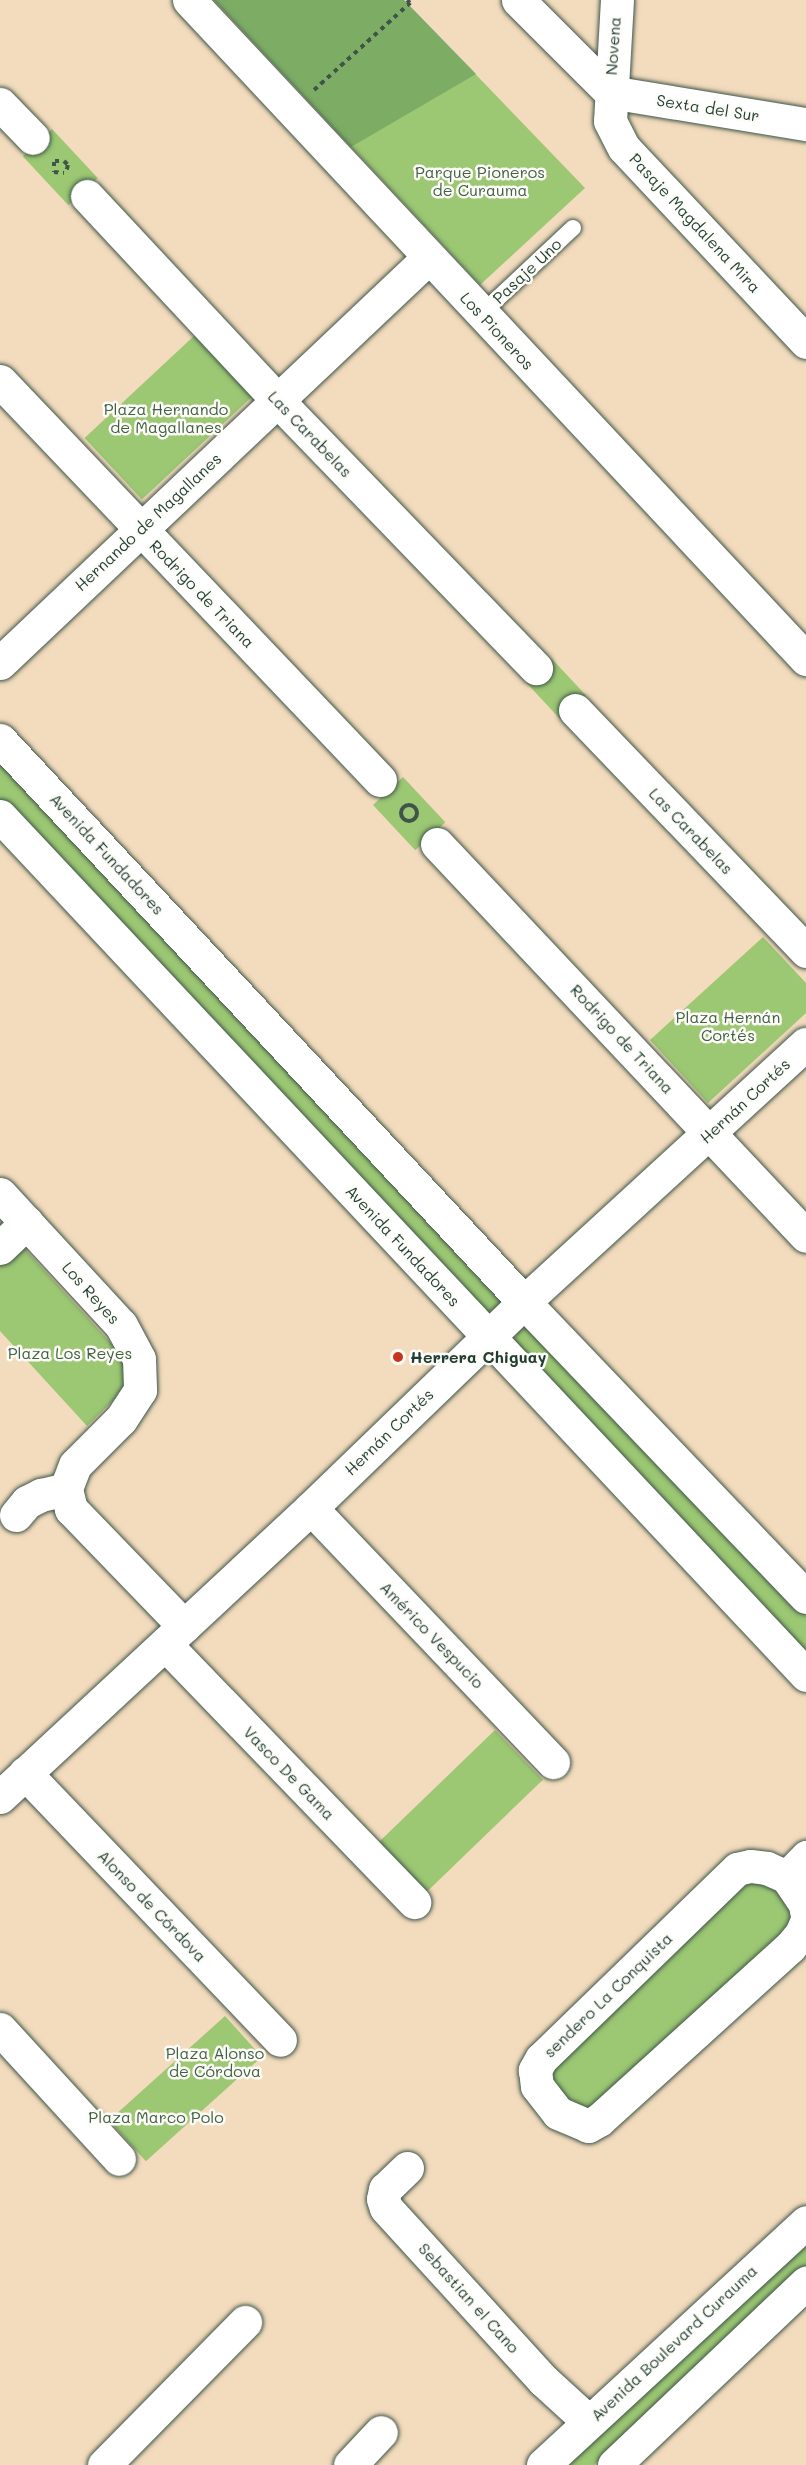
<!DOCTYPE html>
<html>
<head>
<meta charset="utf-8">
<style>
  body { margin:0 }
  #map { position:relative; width:806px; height:2465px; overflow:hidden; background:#f3dbbd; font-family:Mali,sans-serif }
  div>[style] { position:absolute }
  .green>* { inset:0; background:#9cc773; transform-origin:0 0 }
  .forest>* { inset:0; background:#7dac65 }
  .path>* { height:4px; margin-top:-2px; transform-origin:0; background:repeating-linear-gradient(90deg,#3f5549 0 4.5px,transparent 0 9px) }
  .path>.ring { margin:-2px; padding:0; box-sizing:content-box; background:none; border:4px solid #3f5549; border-radius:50% }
  .roads { filter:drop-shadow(0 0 2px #3f5549) drop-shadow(0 0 2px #3f5549) }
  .service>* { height:16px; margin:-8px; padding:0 8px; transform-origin:8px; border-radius:8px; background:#fff }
  .minor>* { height:33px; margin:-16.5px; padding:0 16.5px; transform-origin:16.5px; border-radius:16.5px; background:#fff }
  .tertiary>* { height:33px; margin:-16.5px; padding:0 16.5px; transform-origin:16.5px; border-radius:16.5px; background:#fff }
  .dots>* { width:16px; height:16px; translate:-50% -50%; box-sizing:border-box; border:3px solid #fdfcf7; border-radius:50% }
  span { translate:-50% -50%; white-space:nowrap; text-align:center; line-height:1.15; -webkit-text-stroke:5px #fdfcf7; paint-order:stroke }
  .street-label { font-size:16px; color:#1f3d34 }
  .park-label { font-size:16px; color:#3e6044 }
  .poi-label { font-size:16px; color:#1f3d34; font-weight:700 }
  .left { translate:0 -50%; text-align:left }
</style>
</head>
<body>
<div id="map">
  <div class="green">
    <div style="clip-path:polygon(214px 0,404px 0,585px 188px,480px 285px)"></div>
    <div style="left:52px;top:129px;width:67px;height:40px;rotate:47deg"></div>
    <div style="left:195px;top:335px;width:84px;height:151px;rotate:47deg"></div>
    <div style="left:552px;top:659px;width:50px;height:35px;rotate:47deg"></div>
    <div style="clip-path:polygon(0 755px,506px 1291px,498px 1308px,482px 1314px,0 801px)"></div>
    <div style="left:403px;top:777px;width:62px;height:41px;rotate:47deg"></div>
    <div style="clip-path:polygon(763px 937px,806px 983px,806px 1013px,708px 1103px,650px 1040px)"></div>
    <div style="clip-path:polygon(0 1222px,119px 1352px,125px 1363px,125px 1389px,87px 1426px,0 1331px)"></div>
    <div style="clip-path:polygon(534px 1324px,806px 1616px,806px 1660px,512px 1345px,518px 1331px)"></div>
    <div style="left:495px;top:1730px;width:69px;height:161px;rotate:46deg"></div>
    <div style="clip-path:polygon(761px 1877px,794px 1909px,796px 1922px,597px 2108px,579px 2114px,556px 2088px,544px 2065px,731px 1887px)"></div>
    <div style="left:225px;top:2016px;width:55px;height:156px;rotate:48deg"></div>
    <div style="clip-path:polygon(806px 2238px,806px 2266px,594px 2465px,567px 2465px)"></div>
  </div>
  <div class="forest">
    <div style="clip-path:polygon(214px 0,404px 0,476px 74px,351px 147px)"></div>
  </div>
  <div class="path">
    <div style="left:314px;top:90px;width:130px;rotate:-42.2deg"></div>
    <div style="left:410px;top:3px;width:4px;rotate:-135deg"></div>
    <div style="left:55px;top:161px;width:9px"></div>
    <div style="left:64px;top:161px;width:6px;rotate:45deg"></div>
    <div style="left:68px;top:165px;width:7px;rotate:106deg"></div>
    <div style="left:54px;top:162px;width:10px;rotate:90deg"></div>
    <div style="left:54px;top:172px;width:10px;rotate:6deg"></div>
    <div class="ring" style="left:401px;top:805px;width:12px;height:12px"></div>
  </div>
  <div class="roads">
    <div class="service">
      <div style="left:481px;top:314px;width:126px;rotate:-43.1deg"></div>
    </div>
    <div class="minor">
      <div style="left:189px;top:0;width:903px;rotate:46.89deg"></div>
      <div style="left:518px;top:0;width:130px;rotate:45deg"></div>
      <div style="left:617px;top:0;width:121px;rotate:93.3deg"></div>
      <div style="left:610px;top:121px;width:30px;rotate:63deg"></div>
      <div style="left:624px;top:148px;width:266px;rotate:46.8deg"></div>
      <div style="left:610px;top:92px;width:199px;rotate:9.3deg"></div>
      <div style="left:0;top:104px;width:47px;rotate:45.9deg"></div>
      <div style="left:87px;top:196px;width:279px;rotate:47deg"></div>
      <div style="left:277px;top:400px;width:373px;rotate:46deg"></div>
      <div style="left:0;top:381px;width:551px;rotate:46.4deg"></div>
      <div style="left:0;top:663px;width:589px;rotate:-43.42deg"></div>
      <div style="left:575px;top:710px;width:334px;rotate:46.2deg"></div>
      <div style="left:437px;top:844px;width:538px;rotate:46.73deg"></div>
      <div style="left:0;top:1194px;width:178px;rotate:47.3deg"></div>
      <div style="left:121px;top:1325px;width:38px;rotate:62deg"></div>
      <div style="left:139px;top:1359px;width:31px;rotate:88deg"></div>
      <div style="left:140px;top:1390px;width:35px;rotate:123deg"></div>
      <div style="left:121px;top:1419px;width:65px;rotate:135deg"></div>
      <div style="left:75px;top:1465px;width:26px;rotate:111deg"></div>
      <div style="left:66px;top:1489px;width:21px;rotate:76deg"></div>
      <div style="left:71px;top:1509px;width:163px;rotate:46deg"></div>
      <div style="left:0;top:1248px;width:37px;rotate:-44deg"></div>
      <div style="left:311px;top:1508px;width:351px;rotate:46.4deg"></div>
      <div style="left:16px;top:1515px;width:17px;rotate:-50deg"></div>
      <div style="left:27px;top:1502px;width:16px;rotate:-27deg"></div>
      <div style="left:41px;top:1495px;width:26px;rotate:-13deg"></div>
      <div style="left:165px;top:1644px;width:359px;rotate:46deg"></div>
      <div style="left:25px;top:1773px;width:369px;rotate:46.3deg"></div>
      <div style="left:0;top:1797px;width:425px;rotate:-42.9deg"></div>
      <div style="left:311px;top:1508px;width:296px;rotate:-44deg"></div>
      <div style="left:524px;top:1302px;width:382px;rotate:-42.5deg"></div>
      <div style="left:787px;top:1877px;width:28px;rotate:-46deg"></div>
      <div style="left:806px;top:1911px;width:7px;rotate:-98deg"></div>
      <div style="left:805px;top:1904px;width:32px;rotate:-124deg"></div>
      <div style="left:787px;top:1877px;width:22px;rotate:-156deg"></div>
      <div style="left:767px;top:1868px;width:17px;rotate:-173deg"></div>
      <div style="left:750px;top:1866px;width:13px;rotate:167deg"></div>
      <div style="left:737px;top:1869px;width:273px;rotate:135.9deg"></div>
      <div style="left:541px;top:2059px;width:13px;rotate:119deg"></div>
      <div style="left:535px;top:2070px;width:16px;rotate:83deg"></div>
      <div style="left:537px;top:2086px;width:34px;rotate:52deg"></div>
      <div style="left:558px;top:2113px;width:33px;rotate:23deg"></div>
      <div style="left:588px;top:2126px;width:13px;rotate:-29deg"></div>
      <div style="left:599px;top:2120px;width:258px;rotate:-42.2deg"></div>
      <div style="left:790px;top:1947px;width:17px;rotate:-50deg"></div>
      <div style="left:801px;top:1934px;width:13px;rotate:-67deg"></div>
      <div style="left:0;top:2029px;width:176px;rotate:47.5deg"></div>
      <div style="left:407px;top:2168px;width:30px;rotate:136deg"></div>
      <div style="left:385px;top:2189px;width:10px;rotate:101deg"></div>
      <div style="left:383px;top:2199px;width:9px;rotate:72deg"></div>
      <div style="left:386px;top:2208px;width:233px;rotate:47.6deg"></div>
      <div style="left:543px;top:2380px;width:62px;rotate:42.4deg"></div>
      <div style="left:104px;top:2465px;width:201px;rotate:-45.4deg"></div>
      <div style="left:350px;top:2465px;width:45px;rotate:-46.8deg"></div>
    </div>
    <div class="tertiary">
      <div style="left:0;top:740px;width:768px;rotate:47deg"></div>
      <div style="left:524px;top:1302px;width:408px;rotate:46.3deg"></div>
      <div style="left:0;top:816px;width:1178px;rotate:46.82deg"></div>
      <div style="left:543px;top:2465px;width:358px;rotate:-42.7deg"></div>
      <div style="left:614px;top:2465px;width:265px;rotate:-43.5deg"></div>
    </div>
  </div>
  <div class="dots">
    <div style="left:398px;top:1357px;background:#c8321e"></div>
  </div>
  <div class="street-label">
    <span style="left:613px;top:46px;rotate:-86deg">Novena</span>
    <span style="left:708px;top:108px;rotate:9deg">Sexta del Sur</span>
    <span style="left:695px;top:223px;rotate:47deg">Pasaje Magdalena Mira</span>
    <span style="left:527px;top:271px;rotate:-43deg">Pasaje Uno</span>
    <span style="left:497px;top:331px;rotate:47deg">Los Pioneros</span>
    <span style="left:310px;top:434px;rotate:46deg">Las Carabelas</span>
    <span style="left:148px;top:522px;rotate:-43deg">Hernando de Magallanes</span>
    <span style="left:202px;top:594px;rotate:46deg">Rodrigo de Triana</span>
    <span style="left:691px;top:831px;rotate:46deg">Las Carabelas</span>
    <span style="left:107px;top:854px;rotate:47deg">Avenida Fundadores</span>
    <span style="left:622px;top:1039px;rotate:47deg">Rodrigo de Triana</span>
    <span style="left:745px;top:1101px;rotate:-43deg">Hernán Cortés</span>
    <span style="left:403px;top:1246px;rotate:47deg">Avenida Fundadores</span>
    <span style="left:91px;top:1293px;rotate:48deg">Los Reyes</span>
    <span style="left:389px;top:1432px;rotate:-44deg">Hernán Cortés</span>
    <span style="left:432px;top:1635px;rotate:46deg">Américo Vespucio</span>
    <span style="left:289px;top:1773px;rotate:46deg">Vasco De Gama</span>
    <span style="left:152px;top:1906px;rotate:46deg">Alonso de Córdova</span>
    <span style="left:608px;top:1995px;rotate:-44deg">sendero La Conquista</span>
    <span style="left:469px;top:2298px;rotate:48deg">Sebastian el Cano</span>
    <span style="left:674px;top:2343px;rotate:-43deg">Avenida Boulevard Curauma</span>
  </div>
  <div class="park-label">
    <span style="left:480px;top:181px">Parque Pioneros<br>de Curauma</span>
    <span style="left:166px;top:418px">Plaza Hernando<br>de Magallanes</span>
    <span style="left:728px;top:1026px">Plaza Hernán<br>Cortés</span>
    <span style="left:70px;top:1353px">Plaza Los Reyes</span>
    <span style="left:215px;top:2062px">Plaza Alonso<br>de Córdova</span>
    <span style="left:156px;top:2117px">Plaza Marco Polo</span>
  </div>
  <div class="poi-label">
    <span class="left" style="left:410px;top:1357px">Herrera Chiguay</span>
  </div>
</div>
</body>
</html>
